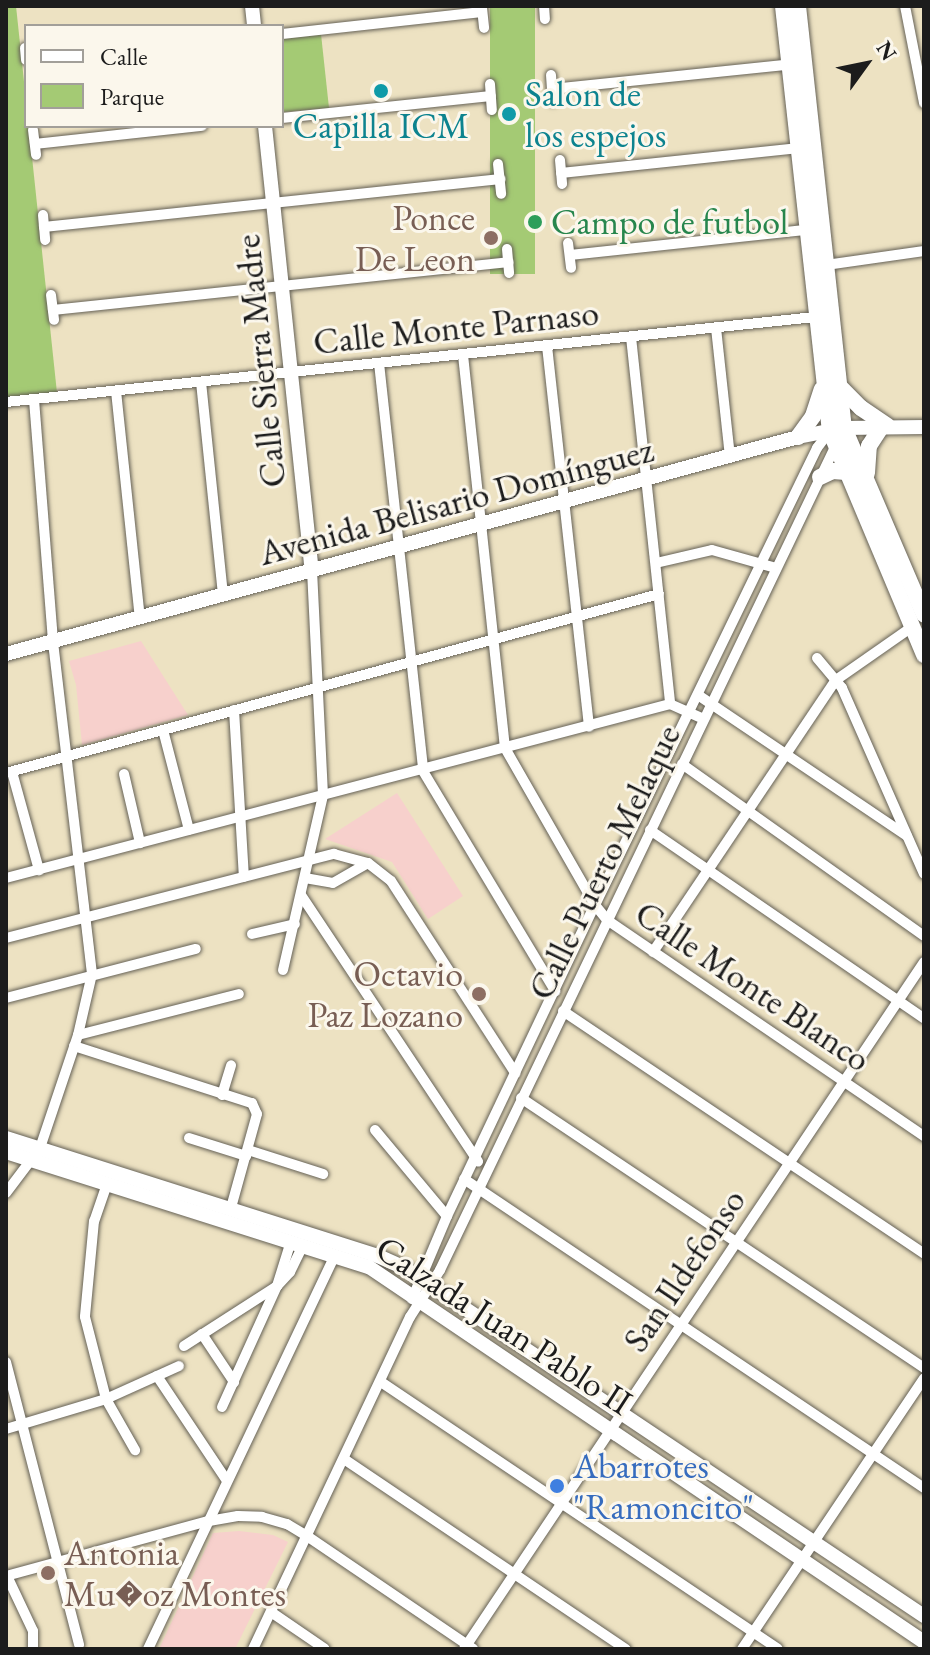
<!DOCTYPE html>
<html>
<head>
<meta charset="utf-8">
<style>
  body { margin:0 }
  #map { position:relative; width:930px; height:1655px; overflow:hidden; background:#ede2c2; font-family:"EB Garamond",serif }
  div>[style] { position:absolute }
  .built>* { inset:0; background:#f7d0cc }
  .green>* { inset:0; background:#a4ca74; transform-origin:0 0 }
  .roads { filter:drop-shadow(0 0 2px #656156) drop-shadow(0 0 2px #656156) }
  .street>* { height:10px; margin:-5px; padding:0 5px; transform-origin:5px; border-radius:5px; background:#fff }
  .secondary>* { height:14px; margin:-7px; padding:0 7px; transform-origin:7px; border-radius:7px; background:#fff }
  .primary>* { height:16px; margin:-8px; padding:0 8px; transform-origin:8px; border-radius:8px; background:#fff }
  .dots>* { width:22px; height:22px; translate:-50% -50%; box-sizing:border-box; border:4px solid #fbf7ec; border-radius:50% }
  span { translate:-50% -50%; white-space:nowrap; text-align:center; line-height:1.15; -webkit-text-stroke:6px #fbf7ec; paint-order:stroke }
  .culture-label { font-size:36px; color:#0d838f }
  .left { translate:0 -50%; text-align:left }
  .education-label { font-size:36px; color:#785e54 }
  .right { translate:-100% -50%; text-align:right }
  .leisure-label { font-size:36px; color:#27864d }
  .street-label { font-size:36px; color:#1c1c1c }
  .shop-label { font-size:36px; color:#366cbe }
  .frame { position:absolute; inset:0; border:8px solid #1c1c1c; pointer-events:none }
  .legend { position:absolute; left:24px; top:24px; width:260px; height:104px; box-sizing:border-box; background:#fbf7ec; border:2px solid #a29f99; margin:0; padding:10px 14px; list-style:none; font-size:24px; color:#1c1c1c }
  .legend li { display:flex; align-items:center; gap:16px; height:40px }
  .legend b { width:40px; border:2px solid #a29f99 }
  .north { position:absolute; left:826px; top:24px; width:80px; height:80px; -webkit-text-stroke:6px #fbf7ec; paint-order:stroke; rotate:57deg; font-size:22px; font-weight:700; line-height:32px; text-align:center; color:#1c1c1c }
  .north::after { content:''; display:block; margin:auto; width:28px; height:36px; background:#1c1c1c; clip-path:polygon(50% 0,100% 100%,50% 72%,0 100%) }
</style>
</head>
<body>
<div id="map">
  <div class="built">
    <div style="clip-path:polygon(141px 641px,188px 715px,82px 745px,76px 685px,69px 661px)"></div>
    <div style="clip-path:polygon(397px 793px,463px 896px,428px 919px,392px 862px,325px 839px)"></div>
    <div style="clip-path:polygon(239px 1531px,273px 1535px,288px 1542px,235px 1649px,159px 1649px,213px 1533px)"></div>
  </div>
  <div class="green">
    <div style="clip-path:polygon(6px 6px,16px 6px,57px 393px,6px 397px)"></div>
    <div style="left:490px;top:6px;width:45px;height:268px"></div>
    <div style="clip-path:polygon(321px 34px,329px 108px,282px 112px,282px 39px)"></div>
  </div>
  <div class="roads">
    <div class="street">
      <div style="left:544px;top:6px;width:13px;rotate:86deg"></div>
      <div style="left:905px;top:6px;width:99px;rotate:78.9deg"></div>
      <div style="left:482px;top:8px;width:20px;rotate:84deg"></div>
      <div style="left:282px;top:34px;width:201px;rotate:-6.3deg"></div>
      <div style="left:25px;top:48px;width:12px;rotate:85deg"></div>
      <div style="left:551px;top:75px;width:26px;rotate:86deg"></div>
      <div style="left:490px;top:84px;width:26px;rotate:86deg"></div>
      <div style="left:552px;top:89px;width:243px;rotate:-5.9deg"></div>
      <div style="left:282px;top:118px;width:210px;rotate:-6deg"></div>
      <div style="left:33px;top:130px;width:25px;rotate:83deg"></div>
      <div style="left:35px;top:144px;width:168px;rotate:-6.2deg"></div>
      <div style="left:560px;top:160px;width:24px;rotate:85deg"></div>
      <div style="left:498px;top:164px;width:30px;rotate:84deg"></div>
      <div style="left:561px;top:173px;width:237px;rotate:-6deg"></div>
      <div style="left:43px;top:215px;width:25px;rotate:85deg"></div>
      <div style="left:44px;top:227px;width:459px;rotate:-6deg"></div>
      <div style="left:568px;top:243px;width:25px;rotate:83deg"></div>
      <div style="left:507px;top:249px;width:24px;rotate:85deg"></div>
      <div style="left:570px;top:255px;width:243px;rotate:-6.1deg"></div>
      <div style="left:826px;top:265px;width:99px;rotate:-8.1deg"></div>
      <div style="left:51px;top:295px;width:25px;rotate:83deg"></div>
      <div style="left:53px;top:310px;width:458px;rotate:-6deg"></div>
      <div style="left:716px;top:328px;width:130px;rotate:83.8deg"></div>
      <div style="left:631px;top:337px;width:369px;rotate:83.9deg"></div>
      <div style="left:547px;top:346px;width:383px;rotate:83.7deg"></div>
      <div style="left:463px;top:355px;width:395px;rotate:83.9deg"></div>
      <div style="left:505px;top:748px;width:181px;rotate:60.2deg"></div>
      <div style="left:595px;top:905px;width:19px;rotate:51deg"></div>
      <div style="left:607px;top:920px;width:384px;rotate:34.3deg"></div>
      <div style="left:379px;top:363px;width:410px;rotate:83.8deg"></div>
      <div style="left:423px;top:771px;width:257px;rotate:59deg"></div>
      <div style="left:201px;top:382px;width:214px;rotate:84.1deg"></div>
      <div style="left:116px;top:391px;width:228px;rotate:84deg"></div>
      <div style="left:6px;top:402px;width:813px;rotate:-6deg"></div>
      <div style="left:656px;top:563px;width:57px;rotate:-13.1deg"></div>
      <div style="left:712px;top:550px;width:66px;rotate:15.7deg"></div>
      <div style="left:817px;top:658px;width:39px;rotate:50deg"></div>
      <div style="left:842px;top:688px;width:203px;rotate:66.2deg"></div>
      <div style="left:698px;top:695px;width:252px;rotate:34deg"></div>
      <div style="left:234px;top:710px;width:167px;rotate:86.6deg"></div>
      <div style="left:163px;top:730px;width:103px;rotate:75.4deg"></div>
      <div style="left:682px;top:764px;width:297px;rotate:35.4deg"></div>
      <div style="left:12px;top:772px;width:102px;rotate:74.6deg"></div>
      <div style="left:6px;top:773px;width:677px;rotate:-15.33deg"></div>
      <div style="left:124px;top:774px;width:71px;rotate:76.9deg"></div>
      <div style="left:650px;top:830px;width:332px;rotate:34.5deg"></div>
      <div style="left:6px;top:878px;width:686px;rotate:-14.68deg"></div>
      <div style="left:670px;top:704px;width:36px;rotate:24deg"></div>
      <div style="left:305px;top:878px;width:28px;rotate:10deg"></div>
      <div style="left:333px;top:883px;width:40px;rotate:-29.7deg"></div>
      <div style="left:301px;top:895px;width:320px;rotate:56.4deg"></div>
      <div style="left:252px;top:934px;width:44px;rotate:-13.1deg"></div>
      <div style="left:6px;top:938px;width:339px;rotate:-14.4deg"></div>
      <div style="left:334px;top:854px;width:35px;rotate:15deg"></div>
      <div style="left:368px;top:863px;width:29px;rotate:38deg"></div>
      <div style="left:391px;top:881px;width:229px;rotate:57.1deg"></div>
      <div style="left:653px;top:952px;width:328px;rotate:-56.1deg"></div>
      <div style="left:836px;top:680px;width:93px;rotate:-34.9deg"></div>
      <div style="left:283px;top:970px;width:180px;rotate:-77.1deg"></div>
      <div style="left:323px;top:795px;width:224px;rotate:-92.8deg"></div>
      <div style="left:6px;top:998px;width:196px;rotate:-14.5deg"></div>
      <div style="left:563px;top:1011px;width:435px;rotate:33.9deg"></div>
      <div style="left:78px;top:1035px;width:166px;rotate:-14.3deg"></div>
      <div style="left:74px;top:1046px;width:187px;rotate:17.8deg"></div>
      <div style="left:252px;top:1103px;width:12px;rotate:66deg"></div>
      <div style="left:257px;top:1114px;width:98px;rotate:105.5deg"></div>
      <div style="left:222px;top:1095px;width:31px;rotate:-73deg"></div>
      <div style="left:521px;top:1098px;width:485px;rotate:33.8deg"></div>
      <div style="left:375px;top:1130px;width:112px;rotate:50.1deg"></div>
      <div style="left:189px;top:1138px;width:60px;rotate:17.5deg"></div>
      <div style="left:248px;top:1150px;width:79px;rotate:17.7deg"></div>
      <div style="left:464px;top:1179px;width:554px;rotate:33.89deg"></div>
      <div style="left:107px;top:1184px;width:39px;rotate:109deg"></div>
      <div style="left:94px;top:1221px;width:96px;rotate:95.4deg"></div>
      <div style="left:85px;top:1317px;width:85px;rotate:75.6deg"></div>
      <div style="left:106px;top:1399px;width:59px;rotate:60.4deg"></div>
      <div style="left:6px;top:1193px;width:56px;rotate:-52.9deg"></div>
      <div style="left:40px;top:1148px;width:119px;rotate:-71.4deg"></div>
      <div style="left:78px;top:1035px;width:63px;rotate:-77.1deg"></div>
      <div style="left:92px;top:974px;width:335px;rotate:-96.7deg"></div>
      <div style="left:53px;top:641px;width:242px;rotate:-94.5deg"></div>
      <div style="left:412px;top:1299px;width:90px;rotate:-67.1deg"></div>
      <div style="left:447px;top:1216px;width:344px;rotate:-64.6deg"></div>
      <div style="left:595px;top:905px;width:508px;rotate:-64.09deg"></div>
      <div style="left:817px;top:448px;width:21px;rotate:-53deg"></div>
      <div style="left:202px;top:1334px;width:58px;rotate:56.3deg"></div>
      <div style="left:184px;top:1346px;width:111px;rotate:-32.8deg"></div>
      <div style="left:277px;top:1286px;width:19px;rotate:-47deg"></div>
      <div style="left:290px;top:1272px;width:30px;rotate:-64deg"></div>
      <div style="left:6px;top:1362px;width:292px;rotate:75.5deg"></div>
      <div style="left:157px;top:1376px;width:126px;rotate:56.3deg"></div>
      <div style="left:381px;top:1382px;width:478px;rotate:33.9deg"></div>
      <div style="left:222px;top:1407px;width:133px;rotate:-65.6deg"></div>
      <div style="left:277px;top:1286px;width:47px;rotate:-72.7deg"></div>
      <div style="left:6px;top:1429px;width:104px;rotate:-16.7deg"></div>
      <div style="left:106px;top:1399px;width:80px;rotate:-24.3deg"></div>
      <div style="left:344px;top:1459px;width:340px;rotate:34deg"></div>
      <div style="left:6px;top:1576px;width:210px;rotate:-15.2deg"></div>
      <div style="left:209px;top:1521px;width:29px;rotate:-10deg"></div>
      <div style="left:238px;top:1516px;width:24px;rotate:2deg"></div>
      <div style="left:262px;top:1517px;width:26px;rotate:16deg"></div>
      <div style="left:287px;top:1524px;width:23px;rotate:31deg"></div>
      <div style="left:307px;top:1536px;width:201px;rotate:34.2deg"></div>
      <div style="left:7px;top:1576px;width:61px;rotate:64.7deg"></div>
      <div style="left:33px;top:1631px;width:18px;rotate:90deg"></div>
      <div style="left:271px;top:1612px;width:65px;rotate:34.4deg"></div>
      <div style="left:148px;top:1649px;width:436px;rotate:-64.6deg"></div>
      <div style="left:253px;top:1649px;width:367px;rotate:-64.7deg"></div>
      <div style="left:410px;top:1317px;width:56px;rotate:-57.4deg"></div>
      <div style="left:440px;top:1270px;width:915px;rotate:-64.36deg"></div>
      <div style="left:464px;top:1649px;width:827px;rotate:-56.19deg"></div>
      <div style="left:742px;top:1649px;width:326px;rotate:-56.1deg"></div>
    </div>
    <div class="secondary">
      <div style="left:252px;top:6px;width:20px;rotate:84deg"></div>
      <div style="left:265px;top:126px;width:447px;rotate:84deg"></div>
      <div style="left:6px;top:654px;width:821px;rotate:-15.32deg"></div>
      <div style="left:798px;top:437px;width:47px;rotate:-11.1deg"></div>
      <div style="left:844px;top:428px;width:80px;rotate:-0.7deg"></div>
      <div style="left:6px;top:1138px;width:390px;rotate:17.6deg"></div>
      <div style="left:378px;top:1256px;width:27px;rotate:24deg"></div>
      <div style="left:403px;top:1267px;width:627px;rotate:33.82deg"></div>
      <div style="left:6px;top:1152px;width:381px;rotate:17.6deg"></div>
      <div style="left:369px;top:1267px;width:670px;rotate:34.05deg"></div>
    </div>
    <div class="primary">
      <div style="left:783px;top:6px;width:428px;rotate:83.7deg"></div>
      <div style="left:830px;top:431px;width:243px;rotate:67.2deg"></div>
      <div style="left:798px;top:6px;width:424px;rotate:83.8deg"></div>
      <div style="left:844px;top:428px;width:203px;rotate:66.8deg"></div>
      <div style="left:841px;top:388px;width:28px;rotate:45deg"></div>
      <div style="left:861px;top:408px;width:32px;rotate:34deg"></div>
      <div style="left:798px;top:437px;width:26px;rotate:-54deg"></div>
      <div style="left:813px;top:416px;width:28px;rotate:-72deg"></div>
      <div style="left:867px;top:473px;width:27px;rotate:-86deg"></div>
      <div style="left:869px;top:446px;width:24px;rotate:-57deg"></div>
      <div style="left:820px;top:477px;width:14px;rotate:-25deg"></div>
      <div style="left:833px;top:471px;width:13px;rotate:4deg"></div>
    </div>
  </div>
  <div class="dots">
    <div style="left:381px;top:91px;background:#0f9aa8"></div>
    <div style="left:509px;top:114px;background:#0f9aa8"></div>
    <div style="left:535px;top:222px;background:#2e9e5b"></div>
    <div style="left:491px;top:238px;background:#8d6e63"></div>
    <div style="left:479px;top:994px;background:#8d6e63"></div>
    <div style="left:557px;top:1486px;background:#3f7fe0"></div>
    <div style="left:48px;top:1573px;background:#8d6e63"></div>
  </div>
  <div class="culture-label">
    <span class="left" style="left:525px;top:114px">Salon de<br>los espejos</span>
    <span style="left:381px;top:126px">Capilla ICM</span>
  </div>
  <div class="education-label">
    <span class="right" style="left:475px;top:238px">Ponce<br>De Leon</span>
    <span class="right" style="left:463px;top:994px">Octavio<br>Paz Lozano</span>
    <span class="left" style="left:64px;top:1573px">Antonia<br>Mu�oz Montes</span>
  </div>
  <div class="leisure-label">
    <span class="left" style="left:551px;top:222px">Campo de futbol</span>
  </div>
  <div class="street-label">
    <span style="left:456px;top:327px;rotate:-6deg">Calle Monte Parnaso</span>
    <span style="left:260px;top:361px;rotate:-96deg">Calle Sierra Madre</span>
    <span style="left:456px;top:501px;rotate:-15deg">Avenida Belisario Domínguez</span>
    <span style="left:604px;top:862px;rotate:-64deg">Calle Puerto Melaque</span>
    <span style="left:753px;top:986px;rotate:34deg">Calle Monte Blanco</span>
    <span style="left:684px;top:1270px;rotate:-56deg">San Ildefonso</span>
    <span style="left:504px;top:1325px;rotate:33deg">Calzada Juan Pablo II</span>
  </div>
  <div class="shop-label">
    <span class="left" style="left:573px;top:1486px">Abarrotes<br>"Ramoncito"</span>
  </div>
  <div class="frame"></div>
  <ul class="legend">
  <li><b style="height:10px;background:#fff"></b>Calle</li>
  <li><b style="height:22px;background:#a4ca74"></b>Parque</li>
  </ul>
  <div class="north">N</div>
</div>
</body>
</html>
